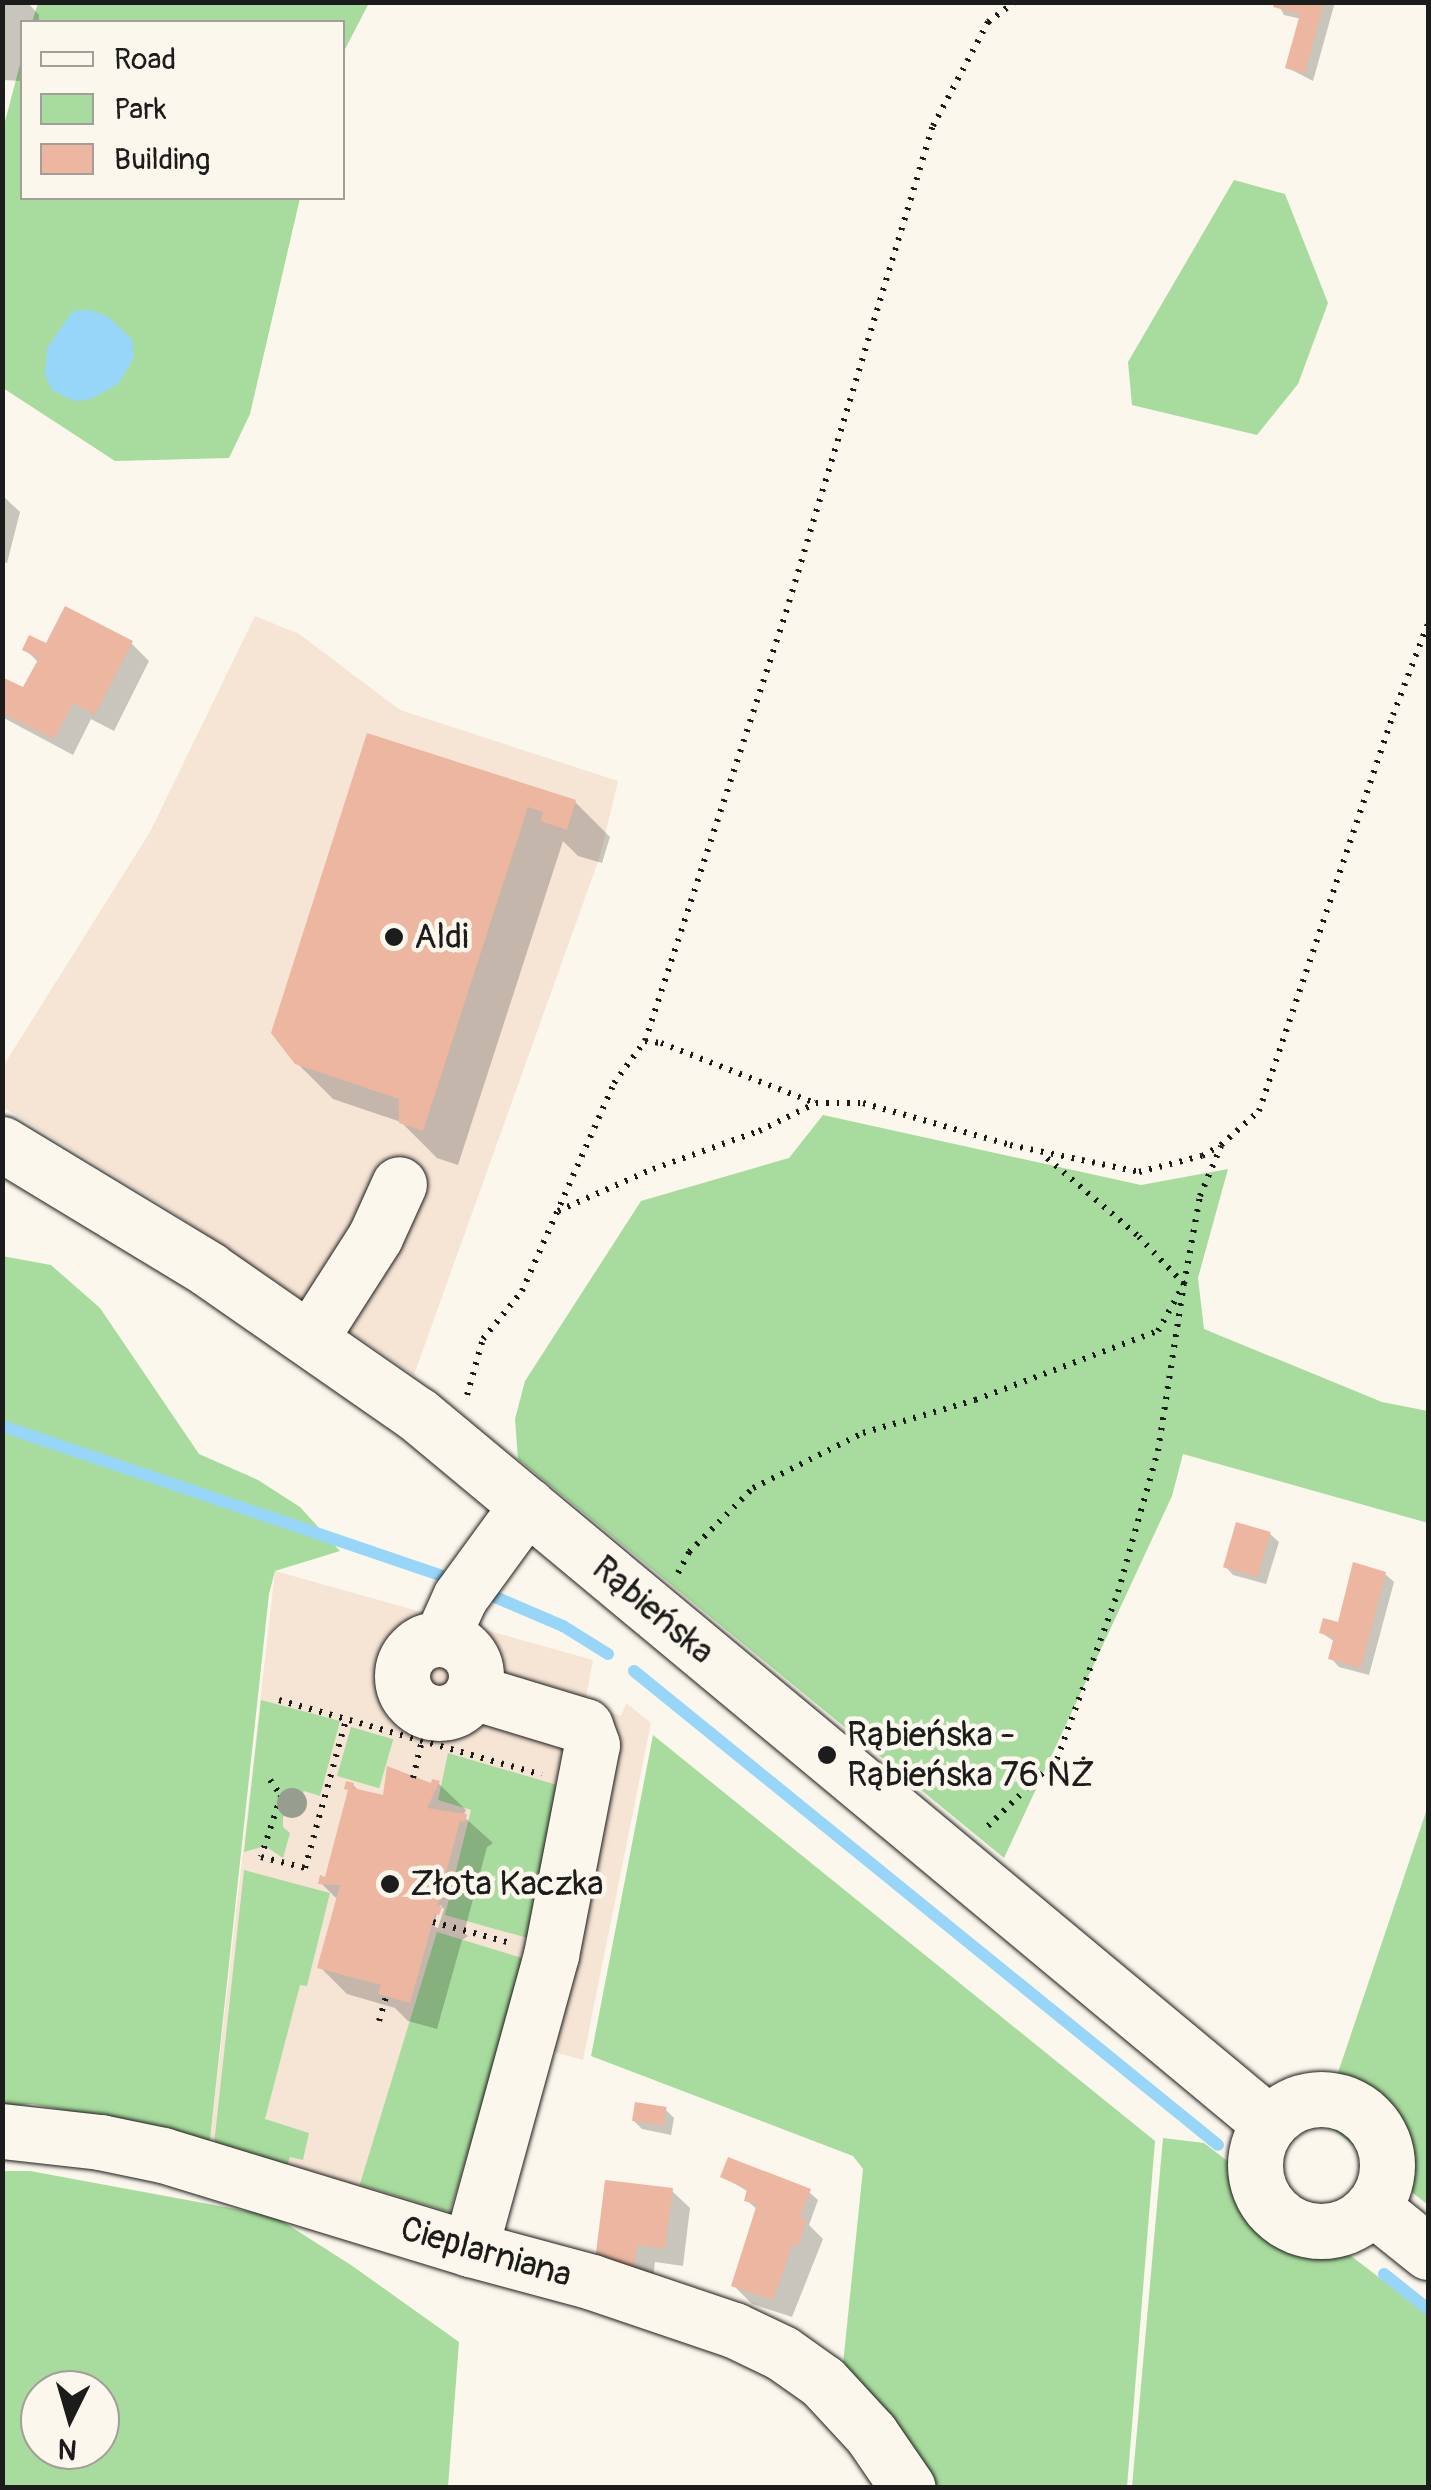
<!DOCTYPE html>
<html>
<head>
<meta charset="utf-8">
<style>
  body { margin:0 }
  #map { position:relative; width:1431px; height:2490px; overflow:hidden; background:#fbf7ec; font-family:Pangolin,sans-serif }
  div>[style] { position:absolute }
  .built>* { inset:0; background:#f6e4d5 }
  .green>* { inset:0; background:#a8dc9e; transform-origin:0 0 }
  .water>* { inset:0; background:#97d6f8 }
  .shadow>* { inset:0; background:#0003 }
  .stream>* { height:12px; margin:-6px; padding:0 6px; transform-origin:6px; border-radius:6px; background:#97d6f8 }
  .building>* { inset:0; background:#ecb6a0; transform-origin:0 0 }
  .path>* { height:6px; margin-top:-3px; transform-origin:0; background:repeating-linear-gradient(90deg,#1c1c1c 0 2.5px,transparent 0 10.5px) }
  .roads { filter:drop-shadow(0 0 2px #1c1c1c) drop-shadow(0 0 2px #1c1c1c) }
  .minor>* { height:55px; margin:-27.5px; padding:0 27.5px; transform-origin:27.5px; border-radius:27.5px; background:#fbf7ec }
  .minor>.ring { margin:-27.5px; padding:0; box-sizing:content-box; background:none; border:55px solid #fbf7ec; border-radius:50% }
  .trees>* { width:30px; height:30px; margin:-15px; border-radius:50%; background:#979e8f }
  .dots>* { width:28px; height:28px; translate:-50% -50%; box-sizing:border-box; border:5px solid #fbf7ec; border-radius:50% }
  span { translate:-50% -50%; white-space:nowrap; text-align:center; line-height:1.15; -webkit-text-stroke:9px #fbf7ec; paint-order:stroke }
  .poi-label { font-size:35px; color:#1c1c1c }
  .left { translate:0 -50%; text-align:left }
  .street-label { font-size:35px; color:#1c1c1c }
  .frame { position:absolute; inset:0; border:5px solid #1c1c1c; pointer-events:none }
  .legend { position:absolute; left:20px; top:20px; width:325px; height:180px; box-sizing:border-box; background:#fbf7ec; border:2px solid #a29f99; margin:0; padding:12px 18px; list-style:none; font-size:30px; color:#1c1c1c }
  .legend li { display:flex; align-items:center; gap:20px; height:50px }
  .legend b { width:50px; border:2px solid #a29f99 }
  .north { position:absolute; left:20px; top:2370px; width:100px; height:100px; box-sizing:border-box; background:#fbf7ec; border:2px solid #a29f99; border-radius:50%; rotate:185deg; font-size:28px; font-weight:700; line-height:40px; text-align:center; color:#1c1c1c }
  .north::after { content:''; display:block; margin:auto; width:35px; height:45px; background:#1c1c1c; clip-path:polygon(50% 0,100% 100%,50% 72%,0 100%) }
</style>
</head>
<body>
<div id="map">
  <div class="built">
    <div style="clip-path:polygon(255px 616px,299px 634px,400px 710px,618px 781px,600px 856px,414px 1375px,162px 1205px,3px 1107px,2px 1068px,150px 832px)"></div>
    <div style="clip-path:polygon(275px 1571px,593px 1660px,585px 1703px,621px 1716px,626px 1703px,651px 1723px,583px 2060px,513px 2040px,464px 2217px,209px 2149px)"></div>
  </div>
  <div class="green">
    <div style="clip-path:polygon(38px 3px,38px 2px,369px 3px,343px 53px,342px 22px,32px 22px)"></div>
    <div style="clip-path:polygon(22px 57px,22px 198px,300px 198px,250px 414px,229px 458px,115px 461px,3px 388px,3px 129px)"></div>
    <div style="clip-path:polygon(1234px 180px,1285px 194px,1328px 303px,1298px 384px,1257px 435px,1132px 405px,1128px 362px)"></div>
    <div style="clip-path:polygon(823px 1115px,1141px 1185px,1228px 1169px,1198px 1278px,1204px 1329px,1382px 1402px,1428px 1411px,1428px 1523px,1183px 1454px,1172px 1496px,1004px 1858px,518px 1459px,515px 1419px,525px 1381px,641px 1201px,789px 1158px)"></div>
    <div style="clip-path:polygon(2px 1256px,51px 1265px,100px 1308px,199px 1454px,258px 1480px,300px 1507px,340px 1551px,275px 1571px,269px 1594px,209px 2149px,158px 2128px,32px 2104px,3px 2107px)"></div>
    <div style="clip-path:polygon(261px 1700px,340px 1721px,320px 1796px,304px 1791px,297px 1807px,283px 1817px,283px 1827px,290px 1833px,283px 1858px,265px 1846px,244px 1852px)"></div>
    <div style="left:351px;top:1727px;width:44px;height:51px;rotate:16deg"></div>
    <div style="clip-path:polygon(653px 1735px,1155px 2141px,1127px 2487px,934px 2487px,843px 2364px,863px 2169px,853px 2156px,591px 2056px)"></div>
    <div style="clip-path:polygon(448px 1753px,564px 1787px,531px 1939px,445px 1915px,471px 1810px,438px 1800px)"></div>
    <div style="clip-path:polygon(1428px 1806px,1428px 2205px,1322px 2120px)"></div>
    <div style="clip-path:polygon(244px 1870px,330px 1893px,307px 1986px,300px 1985px,265px 2119px,309px 2133px,303px 2160px,290px 2157px,287px 2166px,214px 2145px)"></div>
    <div style="left:437px;top:1932px;width:94px;height:264px;rotate:17deg"></div>
    <div style="clip-path:polygon(1163px 2138px,1204px 2143px,1428px 2315px,1428px 2487px,1132px 2487px)"></div>
    <div style="clip-path:polygon(evenodd,3px 2171px,30px 2171px,274px 2216px,351px 2265px,459px 2342px,448px 2487px,3px 2488px,3px 2171px,40px 2390px,100px 2390px,100px 2450px,40px 2450px,40px 2390px)"></div>
  </div>
  <div class="water">
    <div style="clip-path:polygon(88px 310px,106px 315px,132px 339px,134px 358px,118px 384px,91px 399px,74px 401px,52px 390px,45px 375px,47px 348px,73px 311px)"></div>
  </div>
  <div class="shadow">
    <div style="clip-path:polygon(2px 2px,27px 2px,39px 15px,39px 22px,22px 22px,22px 81px,2px 80px)"></div>
    <div style="clip-path:polygon(1277px 2px,1335px 2px,1313px 81px,1288px 68px,1302px 19px,1284px 15px)"></div>
    <div style="clip-path:polygon(2px 495px,20px 512px,7px 563px,2px 562px)"></div>
    <div style="clip-path:polygon(131px 643px,149px 661px,114px 731px,91px 719px,73px 755px,2px 717px,2px 679px,24px 691px,39px 663px,25px 649px)"></div>
    <div style="clip-path:polygon(368px 736px,575px 802px,610px 837px,602px 863px,578px 856px,563px 841px,458px 1165px,437px 1158px,401px 1122px,333px 1099px,297px 1063px)"></div>
    <div style="clip-path:polygon(1270px 1534px,1279px 1542px,1266px 1584px,1233px 1575px,1225px 1566px)"></div>
    <div style="clip-path:polygon(1385px 1574px,1394px 1582px,1369px 1675px,1339px 1667px,1331px 1658px,1335px 1642px,1322px 1633px,1340px 1626px)"></div>
    <div style="clip-path:polygon(evenodd,438px 1783px,466px 1810px,463px 1816px,493px 1843px,487px 1847px,464px 1933px,468px 1936px,462px 1940px,437px 2029px,408px 2021px,395px 2008px,347px 1994px,320px 1967px,338px 1900px,321px 1883px,327px 1880px,353px 1785px,360px 1792px,385px 1798px,438px 1783px,440px 1905px,444px 1909px,438px 1928px,433px 1926px,440px 1905px)"></div>
    <div style="clip-path:polygon(665px 2109px,674px 2118px,671px 2135px,642px 2129px,634px 2121px)"></div>
    <div style="clip-path:polygon(723px 2177px,809px 2192px,818px 2200px,809px 2225px,823px 2239px,792px 2317px,752px 2304px,734px 2286px,758px 2210px,746px 2200px,749px 2192px)"></div>
    <div style="clip-path:polygon(671px 2190px,690px 2208px,683px 2266px,655px 2262px,651px 2296px,598px 2260px)"></div>
  </div>
  <div class="stream">
    <div style="left:2px;top:1426px;width:465px;rotate:18.8deg"></div>
    <div style="left:481px;top:1591px;width:89px;rotate:23.1deg"></div>
    <div style="left:563px;top:1626px;width:53px;rotate:31.9deg"></div>
    <div style="left:634px;top:1671px;width:752px;rotate:39.06deg"></div>
    <div style="left:1384px;top:2274px;width:56px;rotate:38.5deg"></div>
  </div>
  <div class="building">
    <div style="clip-path:polygon(1274px 2px,1324px 2px,1305px 74px,1285px 68px,1300px 14px,1273px 7px)"></div>
    <div style="clip-path:polygon(65px 606px,133px 641px,95px 715px,73px 703px,54px 739px,2px 713px,2px 677px,23px 687px,39px 658px,22px 650px,29px 635px,46px 643px)"></div>
    <div style="clip-path:polygon(367px 733px,576px 800px,567px 830px,540px 821px,543px 812px,528px 807px,423px 1131px,399px 1123px,399px 1099px,295px 1064px,271px 1033px)"></div>
    <div style="left:1236px;top:1522px;width:36px;height:47px;rotate:16deg"></div>
    <div style="clip-path:polygon(1353px 1562px,1386px 1572px,1361px 1668px,1328px 1659px,1334px 1637px,1319px 1633px,1323px 1618px,1338px 1622px)"></div>
    <div style="clip-path:polygon(387px 1766px,431px 1783px,432px 1779px,440px 1781px,427px 1808px,467px 1814px,465px 1822px,460px 1821px,437px 1906px,442px 1907px,439px 1915px,435px 1914px,410px 2003px,378px 1994px,381px 1985px,317px 1968px,340px 1885px,318px 1884px,320px 1875px,325px 1877px,348px 1790px,344px 1789px,346px 1781px,354px 1783px,353px 1788px,383px 1795px)"></div>
    <div style="left:635px;top:2102px;width:32px;height:19px;rotate:9deg"></div>
    <div style="clip-path:polygon(728px 2157px,811px 2189px,800px 2217px,806px 2219px,799px 2246px,793px 2244px,773px 2300px,731px 2286px,757px 2204px,744px 2201px,747px 2189px,720px 2177px)"></div>
    <div style="clip-path:polygon(605px 2180px,673px 2188px,665px 2249px,637px 2245px,633px 2279px,595px 2261px)"></div>
  </div>
  <div class="path">
    <div style="left:645px;top:1041px;width:462px;rotate:-71.8deg"></div>
    <div style="left:789px;top:602px;width:497px;rotate:-73.2deg"></div>
    <div style="left:933px;top:126px;width:118px;rotate:-62.1deg"></div>
    <div style="left:988px;top:22px;width:34px;rotate:-37deg"></div>
    <div style="left:558px;top:1211px;width:104px;rotate:-23.9deg"></div>
    <div style="left:653px;top:1169px;width:113px;rotate:-19.7deg"></div>
    <div style="left:759px;top:1131px;width:64px;rotate:-26.2deg"></div>
    <div style="left:816px;top:1103px;width:47px"></div>
    <div style="left:863px;top:1103px;width:153px;rotate:15.9deg"></div>
    <div style="left:1010px;top:1145px;width:132px;rotate:11.8deg"></div>
    <div style="left:1139px;top:1172px;width:65px;rotate:-14.3deg"></div>
    <div style="left:1202px;top:1156px;width:22px;rotate:-30deg"></div>
    <div style="left:1221px;top:1145px;width:51px;rotate:-41.8deg"></div>
    <div style="left:1259px;top:1111px;width:418px;rotate:-71.3deg"></div>
    <div style="left:1393px;top:715px;width:97px;rotate:-69deg"></div>
    <div style="left:467px;top:1395px;width:58px;rotate:-74.1deg"></div>
    <div style="left:483px;top:1339px;width:62px;rotate:-50.9deg"></div>
    <div style="left:522px;top:1291px;width:227px;rotate:-66.1deg"></div>
    <div style="left:614px;top:1083px;width:52px;rotate:-53.6deg"></div>
    <div style="left:645px;top:1041px;width:16px;rotate:7deg"></div>
    <div style="left:661px;top:1043px;width:165px;rotate:21.3deg"></div>
    <div style="left:678px;top:1573px;width:24px;rotate:-62deg"></div>
    <div style="left:689px;top:1552px;width:91px;rotate:-45deg"></div>
    <div style="left:753px;top:1488px;width:123px;rotate:-26.6deg"></div>
    <div style="left:863px;top:1433px;width:117px;rotate:-16.4deg"></div>
    <div style="left:975px;top:1400px;width:196px;rotate:-20.7deg"></div>
    <div style="left:1158px;top:1331px;width:54px;rotate:-61deg"></div>
    <div style="left:1184px;top:1284px;width:89px;rotate:-79.7deg"></div>
    <div style="left:1200px;top:1196px;width:54px;rotate:-67.2deg"></div>
    <div style="left:279px;top:1700px;width:273px;rotate:15.9deg"></div>
    <div style="left:413px;top:1778px;width:68px;rotate:-76.4deg"></div>
    <div style="left:270px;top:1780px;width:19px;rotate:55deg"></div>
    <div style="left:281px;top:1796px;width:64px;rotate:108.2deg"></div>
    <div style="left:261px;top:1857px;width:45px;rotate:14deg"></div>
    <div style="left:305px;top:1868px;width:154px;rotate:-74.5deg"></div>
    <div style="left:988px;top:1826px;width:96px;rotate:-44.2deg"></div>
    <div style="left:1057px;top:1759px;width:178px;rotate:-69.9deg"></div>
    <div style="left:1118px;top:1592px;width:147px;rotate:-74.2deg"></div>
    <div style="left:1158px;top:1451px;width:169px;rotate:-81.2deg"></div>
    <div style="left:1184px;top:1284px;width:68px;rotate:-133.8deg"></div>
    <div style="left:1137px;top:1235px;width:125px;rotate:-139.5deg"></div>
    <div style="left:433px;top:1922px;width:77px;rotate:15.1deg"></div>
    <div style="left:379px;top:2021px;width:26px;rotate:-74deg"></div>
  </div>
  <div class="roads">
    <div class="minor">
      <div style="left:2px;top:1144px;width:241px;rotate:31.2deg"></div>
      <div style="left:208px;top:1269px;width:254px;rotate:34.8deg"></div>
      <div style="left:417px;top:1414px;width:1108px;rotate:39.77deg"></div>
      <div style="left:311px;top:1337px;width:119px;rotate:-57.4deg"></div>
      <div style="left:375px;top:1237px;width:58px;rotate:-65.6deg"></div>
      <div class="ring" style="left:402px;top:1639px;width:19px;height:19px"></div>
      <div style="left:441px;top:1639px;width:46px;rotate:-65.7deg"></div>
      <div style="left:460px;top:1597px;width:114px;rotate:-53.9deg"></div>
      <div class="ring" style="left:1255px;top:2099px;width:77px;height:77px"></div>
      <div style="left:2px;top:2131px;width:99px;rotate:6.4deg"></div>
      <div style="left:100px;top:2142px;width:64px;rotate:11.7deg"></div>
      <div style="left:163px;top:2155px;width:321px;rotate:17deg"></div>
      <div style="left:470px;top:2249px;width:126px;rotate:15.1deg"></div>
      <div style="left:592px;top:2282px;width:150px;rotate:18.7deg"></div>
      <div style="left:734px;top:2330px;width:53px;rotate:25.6deg"></div>
      <div style="left:782px;top:2353px;width:50px;rotate:35.3deg"></div>
      <div style="left:823px;top:2382px;width:71px;rotate:47.3deg"></div>
      <div style="left:871px;top:2434px;width:65px;rotate:55.6deg"></div>
      <div style="left:1372px;top:2207px;width:72px;rotate:38.8deg"></div>
      <div style="left:470px;top:2249px;width:305px;rotate:-74.6deg"></div>
      <div style="left:551px;top:1955px;width:214px;rotate:-79deg"></div>
      <div style="left:592px;top:1745px;width:20px;rotate:-110deg"></div>
      <div style="left:585px;top:1726px;width:117px;rotate:-163.1deg"></div>
    </div>
  </div>
  <div class="trees">
    <div style="left:292px;top:1803px"></div>
  </div>
  <div class="dots">
    <div style="left:394px;top:937px;background:#1c1c1c"></div>
    <div style="left:827px;top:1755px;background:#1c1c1c"></div>
    <div style="left:390px;top:1884px;background:#1c1c1c"></div>
  </div>
  <div class="poi-label">
    <span class="left" style="left:414px;top:937px">Aldi</span>
    <span class="left" style="left:847px;top:1755px">Rąbieńska -<br>Rąbieńska 76 NŻ</span>
    <span class="left" style="left:410px;top:1884px">Złota Kaczka</span>
  </div>
  <div class="street-label">
    <span style="left:653px;top:1610px;rotate:40deg">Rąbieńska</span>
    <span style="left:486px;top:2252px;rotate:16deg">Cieplarniana</span>
  </div>
  <div class="frame"></div>
  <ul class="legend">
  <li><b style="height:12px;background:#fbf7ec"></b>Road</li>
  <li><b style="height:28px;background:#a8dc9e"></b>Park</li>
  <li><b style="height:28px;background:#ecb6a0"></b>Building</li>
  </ul>
  <div class="north">N</div>
</div>
</body>
</html>
